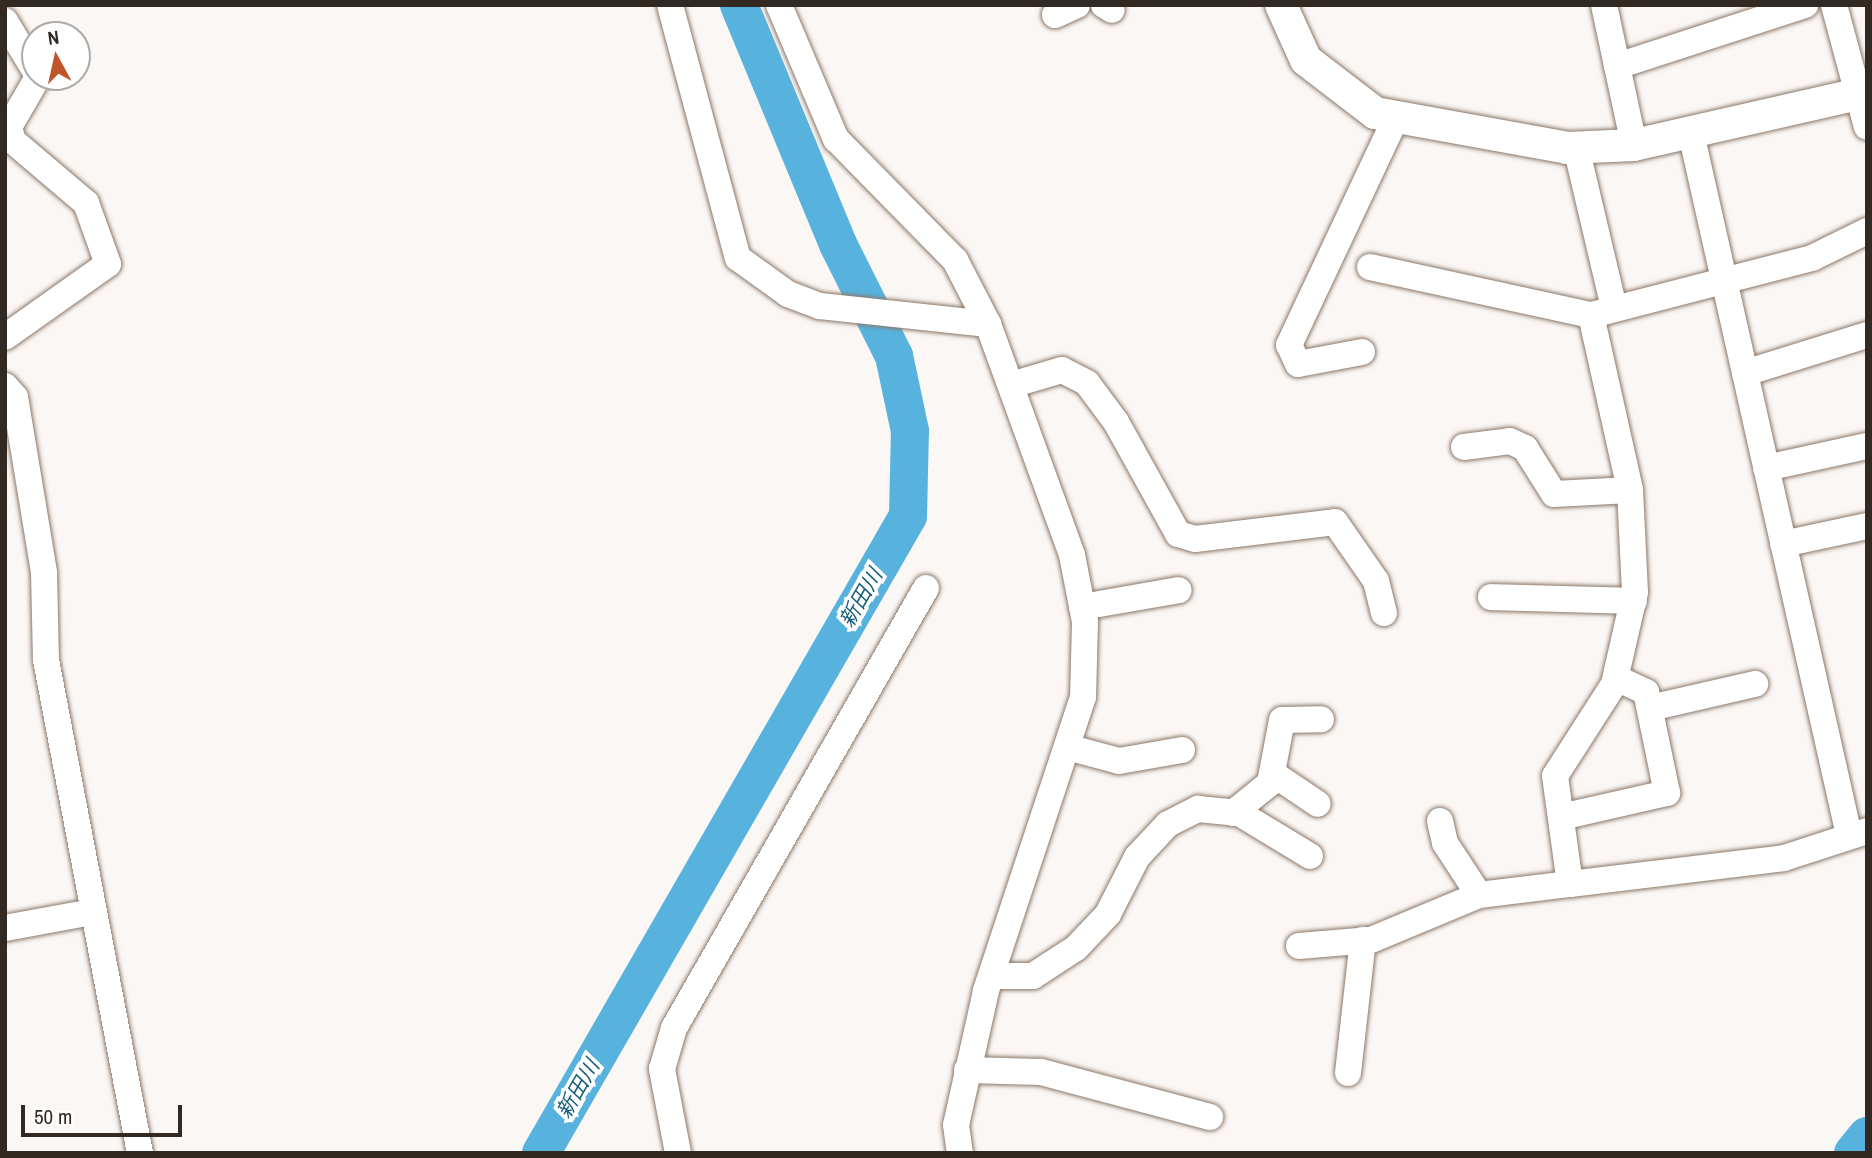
<!DOCTYPE html>
<html>
<head>
<meta charset="utf-8">
<style>
  body { margin:0 }
  #map { position:relative; width:1872px; height:1158px; overflow:hidden; background:#fbf7f4; font-family:"Archivo Narrow","Noto Sans JP",sans-serif }
  div>[style] { position:absolute }
  .river>* { height:38px; margin:-19px; padding:0 19px; transform-origin:19px; border-radius:19px; background:#57b3dd }
  .roads { filter:drop-shadow(0 0 2px #8b7768) drop-shadow(0 0 2px #8b7768) }
  .minor>* { height:26px; margin:-13px; padding:0 13px; transform-origin:13px; border-radius:13px; background:#fff }
  .tertiary>* { height:32px; margin:-16px; padding:0 16px; transform-origin:16px; border-radius:16px; background:#fff }
  span { translate:-50% -50%; white-space:nowrap; text-align:center; line-height:1.15; -webkit-text-stroke:7px #fff; paint-order:stroke }
  .water-label { font-size:21px; color:#175e7b; font-style:italic }
  .frame { position:absolute; inset:0; border:7px solid #322923; pointer-events:none }
  .north { position:absolute; left:21px; top:21px; width:70px; height:70px; box-sizing:border-box; background:#fff; border:2px solid #ada9a7; border-radius:50%; rotate:352deg; font-size:19px; font-weight:700; line-height:28px; text-align:center; color:#322923 }
  .north::after { content:''; display:block; margin:auto; width:24px; height:32px; background:#bd572a; clip-path:polygon(50% 0,100% 100%,50% 72%,0 100%) }
  .scale { position:absolute; left:21px; top:1105px; width:161px; height:32px; box-sizing:border-box; border:4px solid #322923; border-top:0; padding-left:9px; font-size:21px; line-height:24px; white-space:nowrap; color:#322923; -webkit-text-stroke:5px #fff; paint-order:stroke }
</style>
</head>
<body>
<div id="map">
  <div class="river">
    <div style="left:541px;top:1153px;width:735px;rotate:-60.05deg"></div>
    <div style="left:908px;top:516px;width:85px;rotate:-88.7deg"></div>
    <div style="left:910px;top:431px;width:77px;rotate:-102deg"></div>
    <div style="left:894px;top:356px;width:125px;rotate:-116.6deg"></div>
    <div style="left:838px;top:244px;width:259px;rotate:-112.5deg"></div>
    <div style="left:1853px;top:1153px;width:22px;rotate:-51deg"></div>
  </div>
  <div class="roads">
    <div class="minor">
      <div style="left:670px;top:5px;width:262px;rotate:75deg"></div>
      <div style="left:738px;top:258px;width:62px;rotate:35.8deg"></div>
      <div style="left:788px;top:294px;width:34px;rotate:21deg"></div>
      <div style="left:820px;top:306px;width:169px;rotate:6.1deg"></div>
      <div style="left:779px;top:5px;width:146px;rotate:67deg"></div>
      <div style="left:836px;top:139px;width:170px;rotate:45.5deg"></div>
      <div style="left:955px;top:260px;width:72px;rotate:62.7deg"></div>
      <div style="left:988px;top:324px;width:246px;rotate:70deg"></div>
      <div style="left:1072px;top:555px;width:68px;rotate:79deg"></div>
      <div style="left:1085px;top:622px;width:75px;rotate:91.5deg"></div>
      <div style="left:1083px;top:697px;width:310px;rotate:108.3deg"></div>
      <div style="left:986px;top:991px;width:137px;rotate:102.6deg"></div>
      <div style="left:956px;top:1125px;width:28px;rotate:82deg"></div>
      <div style="left:1104px;top:5px;width:9px;rotate:32deg"></div>
      <div style="left:1604px;top:5px;width:143px;rotate:77.9deg"></div>
      <div style="left:1834px;top:5px;width:126px;rotate:74.9deg"></div>
      <div style="left:1055px;top:15px;width:24px;rotate:-24deg"></div>
      <div style="left:5px;top:21px;width:58px;rotate:59deg"></div>
      <div style="left:1617px;top:66px;width:198px;rotate:-18deg"></div>
      <div style="left:1691px;top:133px;width:720px;rotate:77.32deg"></div>
      <div style="left:1576px;top:147px;width:161px;rotate:76.7deg"></div>
      <div style="left:1867px;top:231px;width:61px;rotate:153.9deg"></div>
      <div style="left:1812px;top:258px;width:228px;rotate:165.5deg"></div>
      <div style="left:1591px;top:315px;width:179px;rotate:77.4deg"></div>
      <div style="left:1630px;top:490px;width:102px;rotate:87.2deg"></div>
      <div style="left:1635px;top:592px;width:94px;rotate:102.9deg"></div>
      <div style="left:1614px;top:684px;width:109px;rotate:122.7deg"></div>
      <div style="left:1555px;top:776px;width:109px;rotate:82.1deg"></div>
      <div style="left:1570px;top:884px;width:216px;rotate:-6.9deg"></div>
      <div style="left:1784px;top:858px;width:87px;rotate:-18deg"></div>
      <div style="left:1370px;top:267px;width:226px;rotate:12.3deg"></div>
      <div style="left:5px;top:337px;width:126px;rotate:-35.3deg"></div>
      <div style="left:108px;top:264px;width:65px;rotate:-109.8deg"></div>
      <div style="left:86px;top:203px;width:96px;rotate:-139.7deg"></div>
      <div style="left:13px;top:141px;width:15px;rotate:-106deg"></div>
      <div style="left:9px;top:127px;width:58px;rotate:-59.9deg"></div>
      <div style="left:1362px;top:352px;width:65px;rotate:169.4deg"></div>
      <div style="left:1298px;top:364px;width:21px;rotate:-115deg"></div>
      <div style="left:1289px;top:345px;width:251px;rotate:-64.8deg"></div>
      <div style="left:1745px;top:373px;width:128px;rotate:-17.3deg"></div>
      <div style="left:1011px;top:385px;width:53px;rotate:-16.4deg"></div>
      <div style="left:1062px;top:370px;width:28px;rotate:27deg"></div>
      <div style="left:1087px;top:383px;width:49px;rotate:53.4deg"></div>
      <div style="left:1116px;top:422px;width:128px;rotate:61deg"></div>
      <div style="left:1178px;top:534px;width:18px;rotate:16deg"></div>
      <div style="left:1195px;top:539px;width:141px;rotate:-6.9deg"></div>
      <div style="left:1335px;top:522px;width:72px;rotate:55.2deg"></div>
      <div style="left:1376px;top:581px;width:33px;rotate:76deg"></div>
      <div style="left:5px;top:386px;width:15px;rotate:48deg"></div>
      <div style="left:15px;top:397px;width:178px;rotate:80.6deg"></div>
      <div style="left:44px;top:573px;width:87px;rotate:88.7deg"></div>
      <div style="left:46px;top:660px;width:502px;rotate:79.21deg"></div>
      <div style="left:1464px;top:447px;width:46px;rotate:-7.4deg"></div>
      <div style="left:1510px;top:441px;width:17px;rotate:25deg"></div>
      <div style="left:1525px;top:448px;width:54px;rotate:57.8deg"></div>
      <div style="left:1554px;top:494px;width:76px;rotate:-3deg"></div>
      <div style="left:1766px;top:468px;width:103px;rotate:-12.3deg"></div>
      <div style="left:1783px;top:544px;width:86px;rotate:-12.1deg"></div>
      <div style="left:1491px;top:597px;width:143px;rotate:1.6deg"></div>
      <div style="left:1082px;top:607px;width:98px;rotate:-9.9deg"></div>
      <div style="left:1650px;top:708px;width:108px;rotate:-12.9deg"></div>
      <div style="left:1067px;top:747px;width:54px;rotate:15.1deg"></div>
      <div style="left:1119px;top:761px;width:64px;rotate:-9.9deg"></div>
      <div style="left:1272px;top:773px;width:55px;rotate:34deg"></div>
      <div style="left:1233px;top:813px;width:48px;rotate:-39deg"></div>
      <div style="left:1270px;top:783px;width:64px;rotate:-79.2deg"></div>
      <div style="left:1282px;top:720px;width:39px;rotate:-1deg"></div>
      <div style="left:1561px;top:817px;width:109px;rotate:-12.8deg"></div>
      <div style="left:1667px;top:793px;width:103px;rotate:-101.7deg"></div>
      <div style="left:1646px;top:692px;width:33px;rotate:-155deg"></div>
      <div style="left:1440px;top:821px;width:23px;rotate:77deg"></div>
      <div style="left:1445px;top:843px;width:62px;rotate:56.8deg"></div>
      <div style="left:1479px;top:895px;width:92px;rotate:-6.9deg"></div>
      <div style="left:5px;top:928px;width:88px;rotate:-10.4deg"></div>
      <div style="left:1299px;top:946px;width:72px;rotate:-4.8deg"></div>
      <div style="left:1371px;top:940px;width:117px;rotate:-22.6deg"></div>
      <div style="left:991px;top:976px;width:42px"></div>
      <div style="left:1033px;top:976px;width:51px;rotate:-33.1deg"></div>
      <div style="left:1076px;top:948px;width:47px;rotate:-46.7deg"></div>
      <div style="left:1108px;top:914px;width:64px;rotate:-63deg"></div>
      <div style="left:1137px;top:857px;width:45px;rotate:-46.8deg"></div>
      <div style="left:1168px;top:824px;width:34px;rotate:-27deg"></div>
      <div style="left:1198px;top:809px;width:41px;rotate:5.6deg"></div>
      <div style="left:1239px;top:813px;width:83px;rotate:31.2deg"></div>
      <div style="left:967px;top:1070px;width:74px;rotate:1.5deg"></div>
      <div style="left:1041px;top:1072px;width:175px;rotate:14.9deg"></div>
      <div style="left:1348px;top:1073px;width:134px;rotate:-83.6deg"></div>
      <div style="left:678px;top:1153px;width:86px;rotate:-100.8deg"></div>
      <div style="left:662px;top:1069px;width:43px;rotate:-73.7deg"></div>
      <div style="left:674px;top:1028px;width:507px;rotate:-60.2deg"></div>
    </div>
    <div class="tertiary">
      <div style="left:1281px;top:5px;width:60px;rotate:65.6deg"></div>
      <div style="left:1306px;top:60px;width:87px;rotate:37.5deg"></div>
      <div style="left:1375px;top:113px;width:195px;rotate:10.3deg"></div>
      <div style="left:1567px;top:148px;width:67px;rotate:-2.6deg"></div>
      <div style="left:1634px;top:145px;width:239px;rotate:-12.8deg"></div>
    </div>
  </div>
  <div class="water-label">
    <span style="left:861px;top:598px;rotate:-60deg">新田川</span>
    <span style="left:578px;top:1089px;rotate:-60deg">新田川</span>
  </div>
  <div class="frame"></div>
  <div class="north">N</div>
  <div class="scale">50 m</div>
</div>
</body>
</html>
